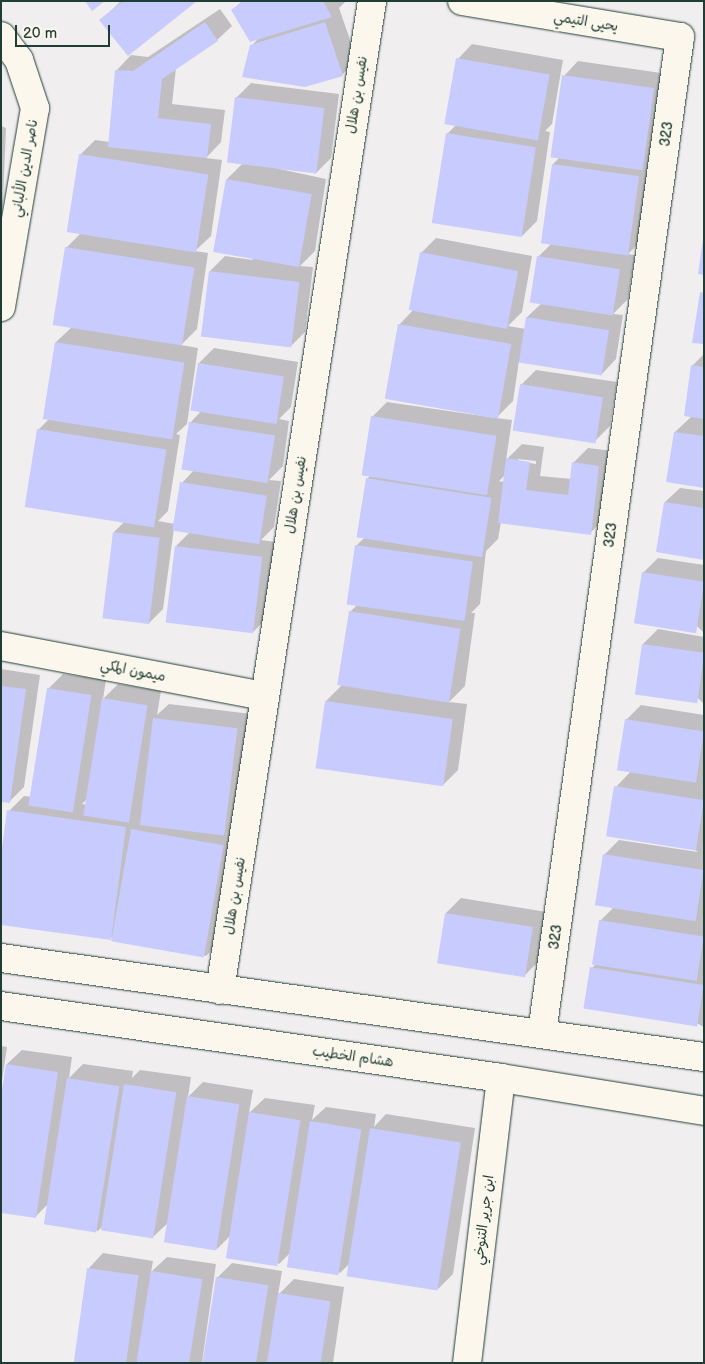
<!DOCTYPE html>
<html>
<head>
<meta charset="utf-8">
<style>
  body { margin:0 }
  #map { position:relative; width:705px; height:1364px; overflow:hidden; background:#f1eef0; font-family:"Balsamiq Sans","Playpen Sans Arabic",sans-serif }
  div>[style] { position:absolute }
  .shadow>* { inset:0; background:#0003 }
  .building>* { inset:0; background:#c8cbfe; transform-origin:0 0 }
  .roads { filter:drop-shadow(0 0 1px #1f3d34) drop-shadow(0 0 1px #1f3d34) }
  .minor>* { height:28px; margin:-14px; padding:0 14px; transform-origin:14px; border-radius:14px; background:#fbf7ec }
  span { translate:-50% -50%; white-space:nowrap; text-align:center; line-height:1.15; -webkit-text-stroke:5px #fbf7ec; paint-order:stroke }
  .street-label { font-size:14px; color:#1f3d34 }
  .frame { position:absolute; inset:0; border:2px solid #1f3d34; pointer-events:none }
  .scale { position:absolute; left:15px; top:25px; width:95px; height:22px; box-sizing:border-box; border:2px solid #1f3d34; border-top:0; padding-left:6px; font-size:15px; line-height:18px; white-space:nowrap; color:#1f3d34; -webkit-text-stroke:4px #fbf7ec; paint-order:stroke }
</style>
</head>
<body>
<div id="map">
  <div class="shadow">
    <div style="clip-path:polygon(121px 1px,195px 1px,101px 20px)"></div>
    <div style="clip-path:polygon(242px 1px,346px 1px,339px 8px,357px 60px,342px 75px,252px 45px,259px 38px,233px 10px)"></div>
    <div style="clip-path:polygon(220px 9px,232px 26px,217px 40px,176px 68px,172px 104px,225px 110px,221px 142px,206px 158px,222px 160px,211px 236px,195px 251px,208px 253px,197px 329px,181px 345px,198px 348px,187px 424px,176px 434px,180px 435px,168px 511px,158px 521px,175px 524px,182px 483px,194px 470px,190px 423px,202px 410px,199px 363px,214px 348px,298px 362px,291px 407px,279px 419px,289px 421px,283px 466px,269px 480px,281px 481px,274px 527px,261px 540px,276px 542px,268px 617px,253px 632px,176px 546px,191px 531px,174px 528px,163px 609px,148px 624px,114px 532px,125px 521px,38px 430px,49px 419px,44px 418px,56px 342px,72px 327px,66px 248px,81px 233px,80px 155px,95px 140px,110px 142px,117px 70px,131px 55px,148px 57px)"></div>
    <div style="clip-path:polygon(472px 44px,563px 60px,552px 124px,545px 131px,550px 132px,537px 221px,522px 236px,447px 134px,456px 125px,458px 59px)"></div>
    <div style="clip-path:polygon(evenodd,578px 61px,668px 74px,642px 240px,628px 254px,635px 255px,628px 299px,613px 314px,623px 315px,616px 359px,602px 374px,519px 361px,513px 401px,496px 418px,512px 420px,506px 460px,522px 444px,544px 447px,540px 476px,572px 479px,573px 463px,588px 448px,613px 451px,605px 519px,590px 533px,501px 522px,498px 539px,486px 551px,480px 604px,471px 613px,475px 613px,465px 686px,449px 702px,467px 704px,458px 770px,443px 785px,326px 701px,342px 685px,350px 612px,358px 604px,356px 546px,365px 537px,367px 479px,371px 475px,372px 417px,387px 402px,496px 418px,399px 325px,414px 309px,421px 253px,436px 238px,532px 256px,522px 312px,508px 326px,526px 329px,527px 317px,542px 303px,538px 257px,552px 243px,553px 164px,560px 157px,564px 76px,578px 61px,518px 459px,536px 461px,536px 464px,518px 461px,518px 459px,578px 61px,505px 475px,504px 482px,499px 481px,505px 475px)"></div>
    <div style="clip-path:polygon(251px 83px,339px 94px,331px 158px,316px 173px,275px 168px,326px 179px,315px 251px,300px 266px,313px 267px,305px 332px,290px 347px,210px 271px,225px 256px,253px 260px,227px 179px,242px 164px,236px 98px)"></div>
    <div style="clip-path:polygon(1px 126px,6px 128px,1px 250px)"></div>
    <div style="clip-path:polygon(704px 354px,704px 487px,667px 481px,675px 432px,692px 416px,692px 366px)"></div>
    <div style="clip-path:polygon(536px 370px,617px 382px,610px 426px,595px 441px,521px 385px)"></div>
    <div style="clip-path:polygon(680px 488px,704px 491px,704px 558px,665px 502px)"></div>
    <div style="clip-path:polygon(658px 558px,704px 565px,704px 633px,643px 573px)"></div>
    <div style="clip-path:polygon(658px 629px,704px 637px,704px 704px,643px 644px)"></div>
    <div style="clip-path:polygon(1px 669px,40px 675px,24px 787px,9px 802px,1px 801px)"></div>
    <div style="clip-path:polygon(evenodd,63px 674px,106px 680px,103px 699px,118px 684px,161px 691px,157px 715px,169px 704px,251px 714px,238px 821px,230px 828px,239px 830px,221px 941px,206px 956px,115px 934px,110px 939px,9px 811px,24px 796px,33px 797px,48px 689px,63px 674px,90px 796px,88px 805px,82px 804px,90px 796px)"></div>
    <div style="clip-path:polygon(641px 705px,704px 715px,704px 1027px,592px 968px,596px 964px,600px 921px,614px 907px,604px 855px,619px 840px,698px 852px,616px 787px,631px 771px,626px 720px)"></div>
    <div style="clip-path:polygon(461px 898px,547px 912px,538px 962px,524px 976px,438px 962px,446px 913px)"></div>
    <div style="clip-path:polygon(1px 1046px,7px 1047px,1px 1087px)"></div>
    <div style="clip-path:polygon(22px 1050px,72px 1057px,69px 1078px,83px 1064px,133px 1071px,132px 1078px,140px 1070px,191px 1077px,188px 1097px,203px 1082px,253px 1090px,249px 1113px,265px 1098px,315px 1105px,312px 1120px,326px 1107px,376px 1114px,374px 1127px,386px 1114px,475px 1128px,453px 1274px,438px 1289px,352px 1261px,340px 1273px,292px 1251px,279px 1264px,232px 1234px,217px 1249px,170px 1221px,154px 1236px,106px 1222px,98px 1231px,50px 1202px,36px 1216px,7px 1064px)"></div>
    <div style="clip-path:polygon(103px 1253px,153px 1261px,151px 1272px,167px 1257px,216px 1264px,202px 1363px,75px 1363px,89px 1268px)"></div>
    <div style="clip-path:polygon(232px 1263px,282px 1271px,278px 1295px,294px 1279px,344px 1287px,333px 1363px,205px 1363px,217px 1278px)"></div>
  </div>
  <div class="building">
    <div style="clip-path:polygon(85px 1px,105px 1px,92px 11px)"></div>
    <div style="clip-path:polygon(123px 1px,197px 1px,128px 56px,99px 20px)"></div>
    <div style="clip-path:polygon(243px 1px,323px 1px,332px 17px,250px 42px,231px 10px)"></div>
    <div style="clip-path:polygon(205px 22px,218px 41px,162px 79px,158px 118px,211px 124px,207px 158px,108px 147px,115px 70px,133px 71px)"></div>
    <div style="clip-path:polygon(325px 22px,343px 76px,305px 87px,242px 77px,250px 45px)"></div>
    <div style="left:456px;top:58px;width:95px;height:67px;rotate:10deg"></div>
    <div style="left:562px;top:75px;width:93px;height:83px;rotate:8deg"></div>
    <div style="left:235px;top:97px;width:90px;height:66px;rotate:7deg"></div>
    <div style="left:446px;top:133px;width:91px;height:91px;rotate:9deg"></div>
    <div style="left:79px;top:154px;width:131px;height:79px;rotate:9deg"></div>
    <div style="left:552px;top:164px;width:88px;height:80px;rotate:8deg"></div>
    <div style="left:226px;top:179px;width:87px;height:74px;rotate:10deg"></div>
    <div style="clip-path:polygon(703px 239px,704px 239px,704px 275px,698px 274px)"></div>
    <div style="left:65px;top:247px;width:131px;height:79px;rotate:9deg"></div>
    <div style="left:420px;top:252px;width:100px;height:59px;rotate:11deg"></div>
    <div style="left:537px;top:256px;width:84px;height:47px;rotate:9deg"></div>
    <div style="left:209px;top:271px;width:91px;height:66px;rotate:7deg"></div>
    <div style="clip-path:polygon(700px 292px,704px 293px,704px 344px,692px 343px)"></div>
    <div style="left:526px;top:317px;width:84px;height:46px;rotate:9deg"></div>
    <div style="left:398px;top:324px;width:115px;height:76px;rotate:10deg"></div>
    <div style="left:55px;top:342px;width:131px;height:78px;rotate:9deg"></div>
    <div style="left:198px;top:363px;width:87px;height:48px;rotate:9deg"></div>
    <div style="clip-path:polygon(691px 365px,704px 367px,704px 419px,684px 416px)"></div>
    <div style="left:520px;top:384px;width:84px;height:47px;rotate:9deg"></div>
    <div style="left:371px;top:416px;width:127px;height:60px;rotate:9deg"></div>
    <div style="left:189px;top:422px;width:87px;height:48px;rotate:9deg"></div>
    <div style="left:37px;top:429px;width:131px;height:79px;rotate:9deg"></div>
    <div style="clip-path:polygon(674px 432px,704px 436px,704px 488px,666px 482px)"></div>
    <div style="clip-path:polygon(506px 458px,530px 462px,526px 490px,568px 495px,572px 462px,599px 466px,591px 535px,498px 523px)"></div>
    <div style="left:366px;top:478px;width:127px;height:60px;rotate:9deg"></div>
    <div style="left:180px;top:482px;width:88px;height:49px;rotate:9deg"></div>
    <div style="clip-path:polygon(664px 502px,704px 508px,704px 560px,656px 552px)"></div>
    <div style="left:113px;top:532px;width:47px;height:87px;rotate:7deg"></div>
    <div style="left:355px;top:545px;width:119px;height:60px;rotate:8deg"></div>
    <div style="left:175px;top:546px;width:88px;height:77px;rotate:7deg"></div>
    <div style="left:642px;top:572px;width:63px;height:52px;rotate:9deg"></div>
    <div style="left:349px;top:611px;width:113px;height:75px;rotate:9deg"></div>
    <div style="left:642px;top:644px;width:63px;height:51px;rotate:8deg"></div>
    <div style="clip-path:polygon(1px 686px,26px 689px,10px 803px,1px 802px)"></div>
    <div style="left:47px;top:688px;width:45px;height:119px;rotate:9deg"></div>
    <div style="left:102px;top:698px;width:46px;height:119px;rotate:9deg"></div>
    <div style="left:325px;top:701px;width:129px;height:68px;rotate:8deg"></div>
    <div style="left:153px;top:718px;width:85px;height:108px;rotate:7deg"></div>
    <div style="left:625px;top:719px;width:80px;height:52px;rotate:9deg"></div>
    <div style="left:614px;top:786px;width:91px;height:51px;rotate:9deg"></div>
    <div style="clip-path:polygon(7px 810px,126px 827px,111px 940px,1px 925px,1px 856px)"></div>
    <div style="left:131px;top:829px;width:94px;height:114px;rotate:10deg"></div>
    <div style="left:603px;top:854px;width:102px;height:52px;rotate:9deg"></div>
    <div style="left:445px;top:913px;width:89px;height:51px;rotate:9deg"></div>
    <div style="left:599px;top:920px;width:106px;height:45px;rotate:9deg"></div>
    <div style="left:590px;top:967px;width:115px;height:42px;rotate:9deg"></div>
    <div style="clip-path:polygon(6px 1064px,58px 1072px,36px 1218px,1px 1213px,1px 1097px)"></div>
    <div style="left:67px;top:1078px;width:53px;height:148px;rotate:9deg"></div>
    <div style="left:124px;top:1084px;width:53px;height:148px;rotate:9deg"></div>
    <div style="left:187px;top:1096px;width:53px;height:148px;rotate:9deg"></div>
    <div style="left:249px;top:1112px;width:52px;height:148px;rotate:9deg"></div>
    <div style="left:310px;top:1121px;width:52px;height:148px;rotate:9deg"></div>
    <div style="left:370px;top:1128px;width:92px;height:150px;rotate:9deg"></div>
    <div style="left:87px;top:1268px;width:52px;height:96px;rotate:8deg"></div>
    <div style="left:151px;top:1271px;width:52px;height:93px;rotate:9deg"></div>
    <div style="left:216px;top:1277px;width:53px;height:87px;rotate:9deg"></div>
    <div style="left:278px;top:1293px;width:53px;height:71px;rotate:9deg"></div>
  </div>
  <div class="roads">
    <div class="minor">
      <div style="left:462px;top:1px;width:221px;rotate:9.4deg"></div>
      <div style="left:680px;top:37px;width:1006px;rotate:97.89deg"></div>
      <div style="left:1px;top:36px;width:30px;rotate:53deg"></div>
      <div style="left:19px;top:60px;width:51px;rotate:71.6deg"></div>
      <div style="left:35px;top:108px;width:202px;rotate:99.7deg"></div>
      <div style="left:1px;top:646px;width:268px;rotate:10.8deg"></div>
      <div style="left:1px;top:958px;width:710px;rotate:8.02deg"></div>
      <div style="left:220px;top:990px;width:1001px;rotate:-81.26deg"></div>
      <div style="left:1px;top:1006px;width:505px;rotate:8.19deg"></div>
      <div style="left:501px;top:1078px;width:206px;rotate:9.2deg"></div>
      <div style="left:467px;top:1363px;width:287px;rotate:-83.2deg"></div>
    </div>
  </div>
  <div class="street-label">
    <span style="left:586px;top:22px;rotate:9deg">يحيى التيمي</span>
    <span style="left:357px;top:95px;rotate:-81deg">نفيس بن هلال</span>
    <span style="left:667px;top:134px;rotate:-82deg">323</span>
    <span style="left:25px;top:168px;rotate:-80deg">ناصر الدين الألباني</span>
    <span style="left:296px;top:495px;rotate:-81deg">نفيس بن هلال</span>
    <span style="left:611px;top:535px;rotate:-82deg">323</span>
    <span style="left:133px;top:671px;rotate:11deg">ميمون المكي</span>
    <span style="left:235px;top:896px;rotate:-81deg">نفيس بن هلال</span>
    <span style="left:556px;top:937px;rotate:-82deg">323</span>
    <span style="left:353px;top:1057px;rotate:8deg">هشام الخطيب</span>
    <span style="left:484px;top:1220px;rotate:-83deg">ابن جرير التنوخي</span>
  </div>
  <div class="frame"></div>
  <div class="scale">20 m</div>
</div>
</body>
</html>
